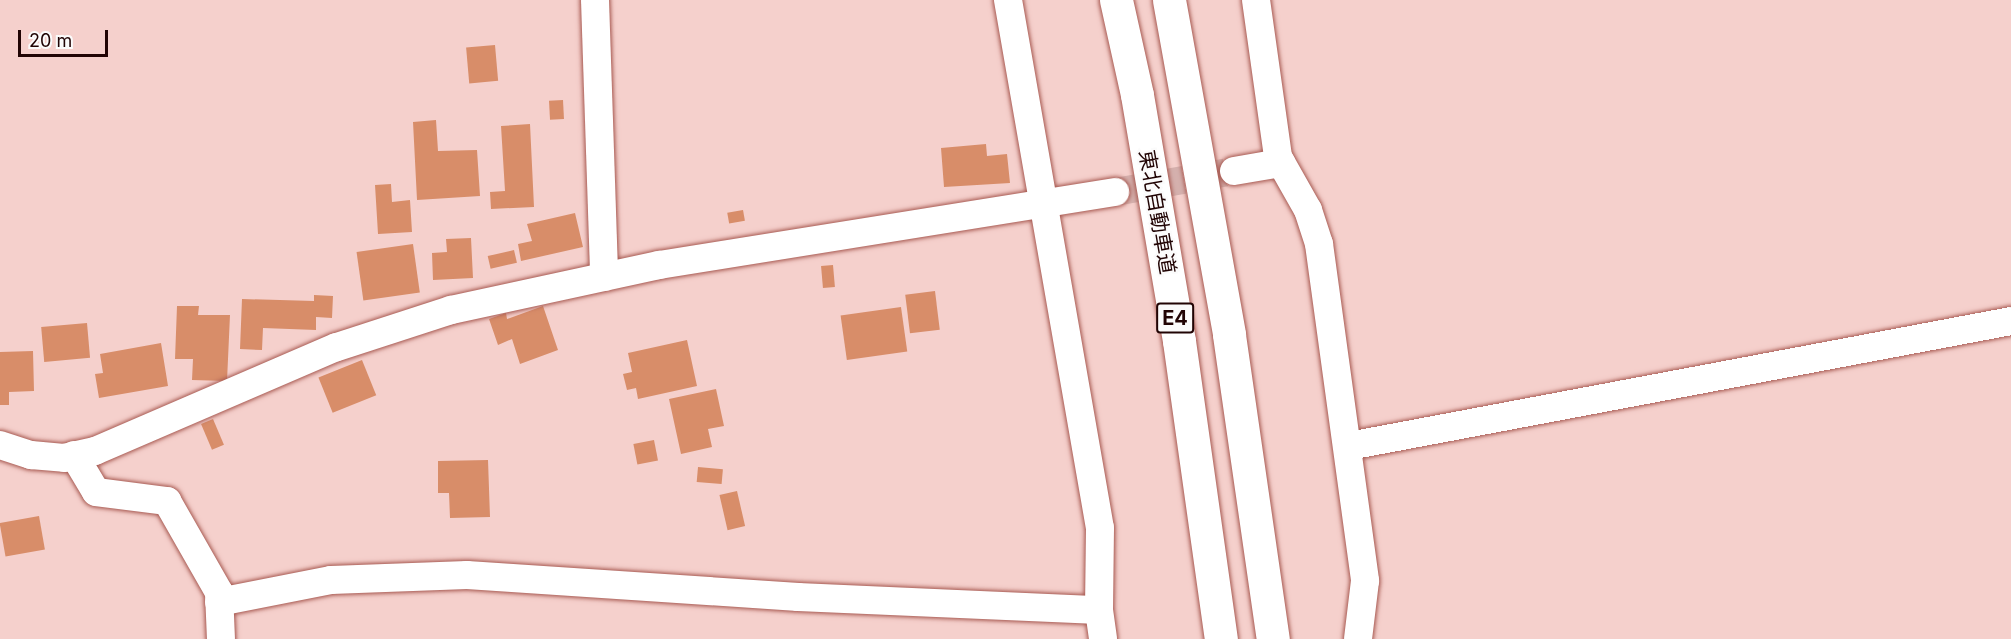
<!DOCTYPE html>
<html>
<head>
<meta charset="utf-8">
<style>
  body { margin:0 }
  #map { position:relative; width:2011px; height:639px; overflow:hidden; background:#f5d0cc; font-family:Inter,"Noto Sans JP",sans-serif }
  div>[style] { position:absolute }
  .building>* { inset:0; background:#d88d69; transform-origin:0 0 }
  .street-tunnel>* { height:28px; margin-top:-14px; transform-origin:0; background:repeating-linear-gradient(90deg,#d5b1ae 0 28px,transparent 0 42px) }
  .roads { filter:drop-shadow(0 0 2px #a85a52) drop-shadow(0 0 2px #a85a52) }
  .street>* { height:28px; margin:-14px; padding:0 14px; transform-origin:14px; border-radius:14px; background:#fff }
  .highway>* { height:33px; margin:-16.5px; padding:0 16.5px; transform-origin:16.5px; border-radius:16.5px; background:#fff }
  span { translate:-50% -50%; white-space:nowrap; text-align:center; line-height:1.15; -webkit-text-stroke:4.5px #fbfbfb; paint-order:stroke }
  .shield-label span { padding:2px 4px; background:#fbfbfb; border:2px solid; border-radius:4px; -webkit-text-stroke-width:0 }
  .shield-label { font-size:20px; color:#210404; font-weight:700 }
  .street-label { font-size:21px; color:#210404 }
  .scale { position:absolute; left:18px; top:30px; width:90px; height:27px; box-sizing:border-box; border:3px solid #210404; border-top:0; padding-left:8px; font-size:18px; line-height:21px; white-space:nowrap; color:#210404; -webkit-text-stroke:4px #fbfbfb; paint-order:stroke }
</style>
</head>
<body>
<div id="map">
  <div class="building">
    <div style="left:495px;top:45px;width:36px;height:29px;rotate:85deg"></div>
    <div style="left:563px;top:100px;width:19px;height:14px;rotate:87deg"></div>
    <div style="clip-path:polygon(436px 120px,438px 151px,477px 150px,480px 196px,417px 200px,413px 122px)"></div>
    <div style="clip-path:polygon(530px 124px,534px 207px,491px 209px,490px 192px,505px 191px,501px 126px)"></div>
    <div style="clip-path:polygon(986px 144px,987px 156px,1007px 154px,1010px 183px,944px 187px,941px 148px)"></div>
    <div style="clip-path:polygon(391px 184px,392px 202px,410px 200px,412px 232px,378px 234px,375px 185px)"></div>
    <div style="left:743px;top:210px;width:11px;height:16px;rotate:80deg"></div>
    <div style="clip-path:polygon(575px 213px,583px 247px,521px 261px,518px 244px,532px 241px,527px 224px)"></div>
    <div style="clip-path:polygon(471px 238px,473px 278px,433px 280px,432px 253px,447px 252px,446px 239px)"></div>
    <div style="left:413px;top:244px;width:49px;height:57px;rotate:82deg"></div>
    <div style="left:514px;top:250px;width:13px;height:27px;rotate:77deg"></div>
    <div style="left:833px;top:265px;width:22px;height:12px;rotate:85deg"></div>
    <div style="left:935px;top:291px;width:39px;height:30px;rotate:83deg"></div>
    <div style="clip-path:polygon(314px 295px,333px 296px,332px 318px,316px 317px,316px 330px,263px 328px,262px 350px,240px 349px,242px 299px,314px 301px)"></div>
    <div style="clip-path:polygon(177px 306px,199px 306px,198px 315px,230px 315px,227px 381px,192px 380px,193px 359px,175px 359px)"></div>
    <div style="clip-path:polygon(543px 306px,558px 350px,520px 364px,512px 339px,498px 345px,489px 319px,506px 313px,507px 319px)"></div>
    <div style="left:901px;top:307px;width:45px;height:61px;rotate:82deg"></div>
    <div style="left:87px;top:323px;width:35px;height:46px;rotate:85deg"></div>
    <div style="clip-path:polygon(687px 340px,697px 386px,638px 399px,636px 388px,627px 390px,623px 374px,632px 372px,628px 353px)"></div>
    <div style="clip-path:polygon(161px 343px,168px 386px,99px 398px,95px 374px,103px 373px,100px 354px)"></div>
    <div style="clip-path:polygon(33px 351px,34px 391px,9px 392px,9px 405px,0 405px,0 352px)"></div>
    <div style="left:362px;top:360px;width:38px;height:47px;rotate:68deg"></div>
    <div style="clip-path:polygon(716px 389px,724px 426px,708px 429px,712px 447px,681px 454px,669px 399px)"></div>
    <div style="left:213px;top:419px;width:28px;height:13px;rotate:67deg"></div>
    <div style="left:654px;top:440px;width:21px;height:21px;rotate:79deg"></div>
    <div style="clip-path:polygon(488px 460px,490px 517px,450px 518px,449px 493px,438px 493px,438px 461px)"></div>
    <div style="left:698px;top:467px;width:25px;height:15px;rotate:5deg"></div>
    <div style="left:737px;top:491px;width:36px;height:18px;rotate:77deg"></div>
    <div style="left:39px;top:516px;width:34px;height:40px;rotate:80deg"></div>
  </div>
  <div class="street-tunnel">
    <div style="left:1115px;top:192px;width:121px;rotate:-10deg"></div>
  </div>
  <div class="roads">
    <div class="street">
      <div style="left:595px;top:0;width:277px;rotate:88.1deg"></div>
      <div style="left:1008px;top:0;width:536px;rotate:80.12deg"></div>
      <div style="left:1100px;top:528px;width:82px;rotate:90.7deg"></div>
      <div style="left:1099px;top:610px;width:29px;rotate:82deg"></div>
      <div style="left:1256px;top:0;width:159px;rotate:82deg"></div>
      <div style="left:1278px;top:157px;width:61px;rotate:60.5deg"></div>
      <div style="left:1308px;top:210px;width:36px;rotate:72deg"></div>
      <div style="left:1319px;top:244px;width:340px;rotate:82.2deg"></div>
      <div style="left:1365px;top:581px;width:58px;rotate:96.9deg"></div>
      <div style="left:1234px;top:171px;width:48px;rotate:-9.7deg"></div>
      <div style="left:0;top:445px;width:33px;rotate:18deg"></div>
      <div style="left:31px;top:455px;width:33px;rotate:5deg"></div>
      <div style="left:64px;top:458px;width:32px;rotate:-13deg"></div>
      <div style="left:95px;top:451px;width:263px;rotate:-23.3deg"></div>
      <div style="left:337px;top:347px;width:120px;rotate:-18deg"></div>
      <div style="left:451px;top:310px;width:213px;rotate:-12.2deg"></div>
      <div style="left:659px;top:265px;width:462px;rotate:-9.1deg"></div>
      <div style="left:1349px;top:446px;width:674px;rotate:-10.69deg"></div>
      <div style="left:74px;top:455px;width:43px;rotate:59.3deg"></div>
      <div style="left:96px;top:492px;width:72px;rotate:7.2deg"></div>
      <div style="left:167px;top:501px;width:105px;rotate:60.3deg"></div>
      <div style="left:219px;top:592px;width:47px;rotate:87.6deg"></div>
      <div style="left:219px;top:602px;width:114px;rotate:-11.1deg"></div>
      <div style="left:331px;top:580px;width:136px;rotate:-2.1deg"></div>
      <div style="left:467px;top:575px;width:332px;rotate:3.8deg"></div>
      <div style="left:798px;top:597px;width:301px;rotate:2.5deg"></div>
    </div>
    <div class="highway">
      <div style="left:1116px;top:0;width:97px;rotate:77.5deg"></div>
      <div style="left:1137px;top:95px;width:250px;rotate:80.3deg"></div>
      <div style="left:1179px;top:341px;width:301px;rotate:82deg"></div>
      <div style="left:1169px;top:0;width:340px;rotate:79.8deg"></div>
      <div style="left:1229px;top:335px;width:307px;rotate:81.8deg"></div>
    </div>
  </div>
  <div class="shield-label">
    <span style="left:1175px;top:318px">E4</span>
  </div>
  <div class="street-label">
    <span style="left:1157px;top:212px;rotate:80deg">東北自動車道</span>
  </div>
  <div class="scale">20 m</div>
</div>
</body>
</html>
